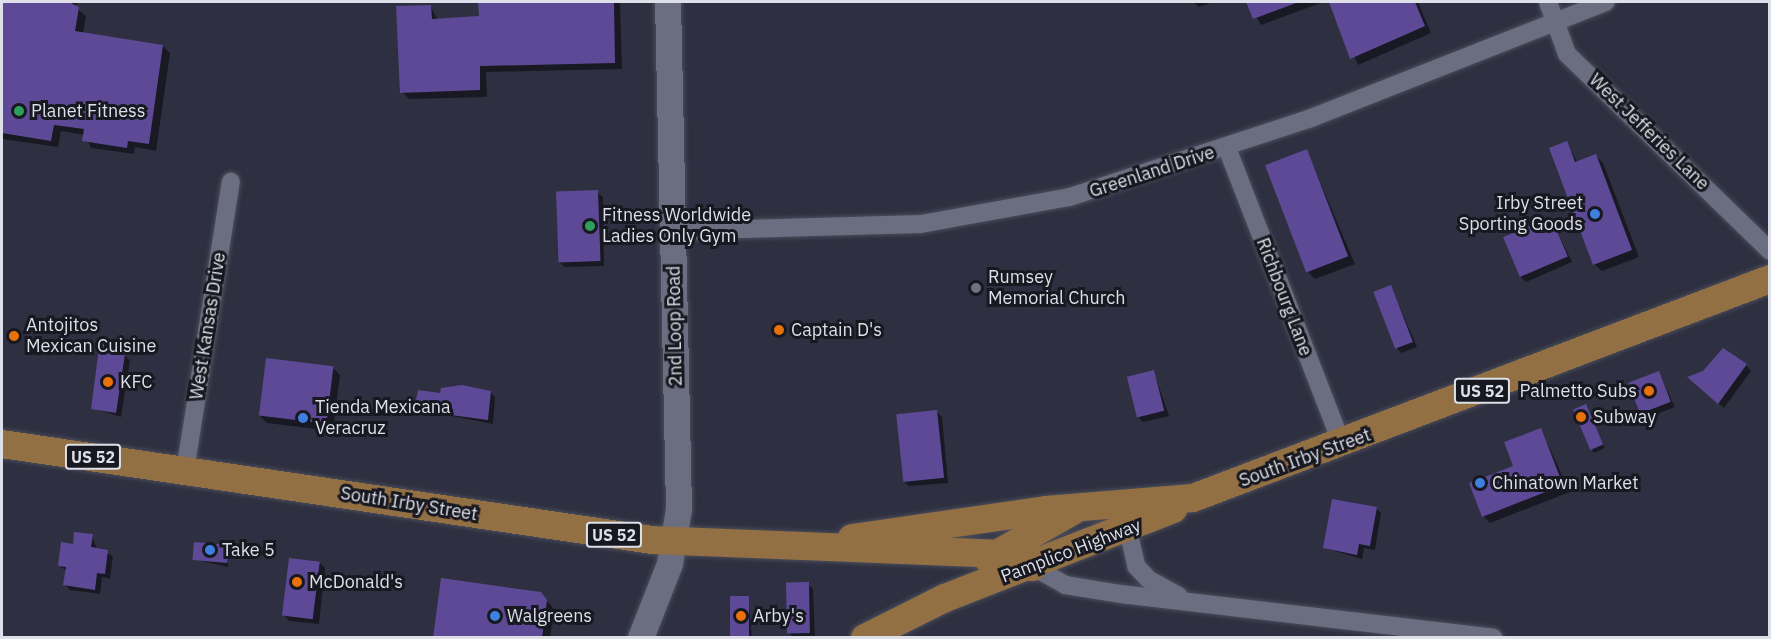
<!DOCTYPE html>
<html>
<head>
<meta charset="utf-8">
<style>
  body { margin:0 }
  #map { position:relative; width:1771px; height:639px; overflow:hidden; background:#2e3041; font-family:"IBM Plex Sans",sans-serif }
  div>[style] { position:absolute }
  .shadow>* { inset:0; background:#0007; transform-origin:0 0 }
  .building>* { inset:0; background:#5e4996; transform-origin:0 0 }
  .roads { filter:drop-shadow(0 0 2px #4a4c59) drop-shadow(0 0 2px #4a4c59) }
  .street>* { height:18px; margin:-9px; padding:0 9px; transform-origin:9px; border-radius:9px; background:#6b6d80 }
  .secondary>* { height:26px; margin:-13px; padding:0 13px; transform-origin:13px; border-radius:13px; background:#6b6d80 }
  .primary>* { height:28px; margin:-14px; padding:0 14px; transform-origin:14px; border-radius:14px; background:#937044 }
  .dots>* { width:16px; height:16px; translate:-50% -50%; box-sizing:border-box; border:3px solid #181920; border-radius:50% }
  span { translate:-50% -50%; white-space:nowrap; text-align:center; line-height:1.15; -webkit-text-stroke:6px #181920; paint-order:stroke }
  .shield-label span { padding:2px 4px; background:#181920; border:2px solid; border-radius:4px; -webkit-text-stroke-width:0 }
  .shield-label { font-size:16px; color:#dddfe9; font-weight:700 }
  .poi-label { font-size:18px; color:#dddfe9 }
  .left { translate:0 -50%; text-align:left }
  .right { translate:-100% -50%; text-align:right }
  .street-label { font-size:18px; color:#dddfe9 }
  .frame { position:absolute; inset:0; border:3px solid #dddfe9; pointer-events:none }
</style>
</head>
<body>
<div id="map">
  <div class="shadow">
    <div style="clip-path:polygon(2px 2px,77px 2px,76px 8px,86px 16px,83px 34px,163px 46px,170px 53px,156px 151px,135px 147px,134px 154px,91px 148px,85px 135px,61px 131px,58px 147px,2px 139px)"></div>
    <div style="clip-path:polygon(479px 2px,620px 2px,622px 69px,486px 72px,487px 97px,409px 99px,402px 92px,430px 6px,438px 20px,480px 17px)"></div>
    <div style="clip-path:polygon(1193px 2px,1213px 2px,1199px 7px)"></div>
    <div style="clip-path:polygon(1248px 2px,1323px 2px,1261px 25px)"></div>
    <div style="clip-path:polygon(1330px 2px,1418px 2px,1431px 33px,1358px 65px)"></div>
    <div style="clip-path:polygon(1566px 143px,1578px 163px,1596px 156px,1603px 163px,1639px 257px,1602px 271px,1594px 264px)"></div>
    <div style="clip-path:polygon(1307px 151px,1355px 264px,1315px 279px,1308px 272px)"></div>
    <div style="clip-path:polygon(597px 192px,603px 197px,604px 266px,565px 267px,559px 262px)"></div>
    <div style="clip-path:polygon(1551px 219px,1572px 262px,1526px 282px,1520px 276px)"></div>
    <div style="clip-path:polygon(1391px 287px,1417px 347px,1401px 353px,1396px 347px)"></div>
    <div style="clip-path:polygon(116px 345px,130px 361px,121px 417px,92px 408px)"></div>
    <div style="clip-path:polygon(1746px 365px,1751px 371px,1724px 408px,1694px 382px,1704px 372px)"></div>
    <div style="clip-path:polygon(333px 368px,340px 375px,333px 431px,267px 423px,260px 416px)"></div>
    <div style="clip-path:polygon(1154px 372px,1169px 416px,1143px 422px,1138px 417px)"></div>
    <div style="clip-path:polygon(1659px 373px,1675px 407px,1646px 418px,1641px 413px)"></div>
    <div style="clip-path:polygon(490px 392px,495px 397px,493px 424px,416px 409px,441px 394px)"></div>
    <div style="left:1586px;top:406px;width:46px;height:12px;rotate:66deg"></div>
    <div style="clip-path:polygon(937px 412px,942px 417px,948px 483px,909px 486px,903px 481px)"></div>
    <div style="clip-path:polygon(1541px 430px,1570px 492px,1490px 523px,1483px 516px)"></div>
    <div style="clip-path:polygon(1376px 508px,1381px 513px,1375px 550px,1364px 548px,1362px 559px,1325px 548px)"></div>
    <div style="clip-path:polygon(92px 536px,97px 549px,113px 556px,110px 579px,102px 577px,100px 594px,70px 590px,65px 584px,67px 571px,59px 566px,74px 545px)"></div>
    <div style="clip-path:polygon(228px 547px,228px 567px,193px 559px)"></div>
    <div style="clip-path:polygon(320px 563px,325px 568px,319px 624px,289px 621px,284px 615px)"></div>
    <div style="clip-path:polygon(808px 584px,813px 589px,815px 637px,794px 638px,789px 633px)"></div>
    <div style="clip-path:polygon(540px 593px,554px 609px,550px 638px,434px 638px)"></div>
    <div style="clip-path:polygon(748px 597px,752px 638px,732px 638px)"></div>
  </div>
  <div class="building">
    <div style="clip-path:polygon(2px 2px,69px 2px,79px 7px,75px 31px,163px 45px,149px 144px,128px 141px,127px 148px,82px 141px,84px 129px,54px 125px,51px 141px,2px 133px)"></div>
    <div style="clip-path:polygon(478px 2px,614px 2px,615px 63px,480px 66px,480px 90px,400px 93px,396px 6px,431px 5px,432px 19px,479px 16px)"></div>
    <div style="clip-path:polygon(1246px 2px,1296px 2px,1296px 3px,1253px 19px)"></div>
    <div style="clip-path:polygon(1329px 2px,1415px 2px,1425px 26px,1350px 59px)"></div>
    <div style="clip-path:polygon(1567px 141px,1575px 162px,1596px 154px,1632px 250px,1593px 265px,1549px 148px)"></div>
    <div style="left:1307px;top:149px;width:115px;height:45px;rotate:69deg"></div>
    <div style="left:598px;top:190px;width:71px;height:42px;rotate:88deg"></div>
    <div style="left:1551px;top:217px;width:43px;height:52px;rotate:67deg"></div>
    <div style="left:1391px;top:285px;width:61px;height:19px;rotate:69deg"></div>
    <div style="clip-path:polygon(100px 340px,117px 343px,116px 352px,125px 354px,116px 413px,91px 409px)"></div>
    <div style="clip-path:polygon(1723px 348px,1747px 364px,1718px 404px,1687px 377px,1703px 371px)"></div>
    <div style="left:266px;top:358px;width:68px;height:58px;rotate:7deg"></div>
    <div style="left:1154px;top:370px;width:42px;height:28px;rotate:76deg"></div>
    <div style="left:1659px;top:371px;width:33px;height:33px;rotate:69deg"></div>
    <div style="clip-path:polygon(462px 385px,491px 391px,488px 420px,414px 410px,418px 390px,440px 393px,441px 388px)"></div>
    <div style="left:1586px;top:404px;width:44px;height:14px;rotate:67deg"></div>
    <div style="left:937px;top:410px;width:68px;height:41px;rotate:84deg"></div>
    <div style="clip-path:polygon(1541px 428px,1563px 485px,1482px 517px,1469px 483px,1513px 466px,1504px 442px)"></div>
    <div style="clip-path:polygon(1332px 499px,1377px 507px,1370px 546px,1359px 544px,1357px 555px,1323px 548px)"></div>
    <div style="clip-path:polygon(74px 532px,93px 534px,91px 547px,108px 550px,105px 574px,97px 573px,95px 590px,63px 585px,66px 567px,58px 566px,61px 542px,73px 544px)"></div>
    <div style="left:194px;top:542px;width:35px;height:18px;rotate:5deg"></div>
    <div style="left:289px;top:558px;width:31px;height:58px;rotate:7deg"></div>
    <div style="clip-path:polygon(441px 578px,541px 592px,547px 600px,542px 638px,433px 638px)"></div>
    <div style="left:809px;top:582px;width:51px;height:23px;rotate:89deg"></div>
    <div style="left:730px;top:596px;width:19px;height:42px"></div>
  </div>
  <div class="roads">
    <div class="street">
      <div style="left:1548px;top:2px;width:55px;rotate:69.9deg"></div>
      <div style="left:1567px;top:54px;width:283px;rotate:44.1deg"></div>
      <div style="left:1227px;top:148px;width:318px;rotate:68.8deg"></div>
      <div style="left:673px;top:231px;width:248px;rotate:-1.6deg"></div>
      <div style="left:921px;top:224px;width:151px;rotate:-10.3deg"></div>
      <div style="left:1070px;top:197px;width:254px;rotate:-18.1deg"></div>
      <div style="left:1311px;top:118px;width:317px;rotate:-21.5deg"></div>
      <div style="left:185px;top:471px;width:293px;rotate:-81deg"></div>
      <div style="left:1128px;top:530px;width:37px;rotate:77deg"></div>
      <div style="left:1136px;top:566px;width:18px;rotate:47deg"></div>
      <div style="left:1148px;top:579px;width:35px;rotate:29deg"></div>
      <div style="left:1033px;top:567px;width:37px;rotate:29deg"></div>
      <div style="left:1065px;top:585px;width:57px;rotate:9.1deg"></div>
      <div style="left:1121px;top:594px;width:375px;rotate:6.7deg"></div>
    </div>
    <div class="secondary">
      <div style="left:641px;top:638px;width:79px;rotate:-68.6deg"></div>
      <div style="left:670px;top:564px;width:56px;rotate:-80.7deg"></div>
      <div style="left:679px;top:509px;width:507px;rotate:-91.24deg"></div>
    </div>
    <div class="primary">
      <div style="left:2px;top:444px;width:657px;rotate:8.4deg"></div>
      <div style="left:652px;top:540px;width:345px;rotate:2.3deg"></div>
      <div style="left:997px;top:554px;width:38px;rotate:20deg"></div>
      <div style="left:852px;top:538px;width:196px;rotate:-8.2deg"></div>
      <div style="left:1046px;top:510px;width:147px;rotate:-4.7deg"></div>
      <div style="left:1193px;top:498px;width:617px;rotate:-20.78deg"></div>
      <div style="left:988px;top:559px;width:98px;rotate:-29.5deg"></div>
      <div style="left:865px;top:638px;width:89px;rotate:-26.6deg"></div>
      <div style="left:945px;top:598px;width:245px;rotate:-21.3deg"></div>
    </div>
  </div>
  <div class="dots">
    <div style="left:19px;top:111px;background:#2e9e5b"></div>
    <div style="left:1595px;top:214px;background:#3f7fe0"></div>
    <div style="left:590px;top:226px;background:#2e9e5b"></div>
    <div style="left:976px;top:288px;background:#6b7280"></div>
    <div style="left:779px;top:330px;background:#e8710a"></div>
    <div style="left:14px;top:336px;background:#e8710a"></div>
    <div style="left:108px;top:382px;background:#e8710a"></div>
    <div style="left:1649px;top:391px;background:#e8710a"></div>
    <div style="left:1581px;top:417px;background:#e8710a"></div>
    <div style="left:303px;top:418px;background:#3f7fe0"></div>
    <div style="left:1480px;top:483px;background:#3f7fe0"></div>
    <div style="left:210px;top:550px;background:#3f7fe0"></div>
    <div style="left:297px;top:582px;background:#e8710a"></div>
    <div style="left:495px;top:616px;background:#3f7fe0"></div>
    <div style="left:741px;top:616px;background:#e8710a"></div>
  </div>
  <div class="shield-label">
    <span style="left:1482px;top:391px">US 52</span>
    <span style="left:93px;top:457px">US 52</span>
    <span style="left:614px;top:535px">US 52</span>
  </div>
  <div class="poi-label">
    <span class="left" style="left:31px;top:111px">Planet Fitness</span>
    <span class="right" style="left:1583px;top:214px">Irby Street<br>Sporting Goods</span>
    <span class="left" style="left:602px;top:226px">Fitness Worldwide<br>Ladies Only Gym</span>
    <span class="left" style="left:988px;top:288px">Rumsey<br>Memorial Church</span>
    <span class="left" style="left:26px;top:336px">Antojitos<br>Mexican Cuisine</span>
    <span class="left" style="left:791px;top:330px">Captain D's</span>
    <span class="left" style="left:120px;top:382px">KFC</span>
    <span class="right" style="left:1637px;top:391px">Palmetto Subs</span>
    <span class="left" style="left:315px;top:418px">Tienda Mexicana<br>Veracruz</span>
    <span class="left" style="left:1593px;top:417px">Subway</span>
    <span class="left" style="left:1492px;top:483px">Chinatown Market</span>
    <span class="left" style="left:222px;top:550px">Take 5</span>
    <span class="left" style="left:309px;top:582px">McDonald's</span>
    <span class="left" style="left:507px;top:616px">Walgreens</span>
    <span class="left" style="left:753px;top:616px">Arby's</span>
  </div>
  <div class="street-label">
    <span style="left:1649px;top:132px;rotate:44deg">West Jefferies Lane</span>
    <span style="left:1152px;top:172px;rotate:-18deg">Greenland Drive</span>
    <span style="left:1284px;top:297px;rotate:69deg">Richbourg Lane</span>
    <span style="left:208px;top:326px;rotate:-81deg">West Kansas Drive</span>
    <span style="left:675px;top:326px;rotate:-91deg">2nd Loop Road</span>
    <span style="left:1305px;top:458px;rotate:-20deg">South Irby Street</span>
    <span style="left:409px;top:504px;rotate:9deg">South Irby Street</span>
    <span style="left:1071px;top:551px;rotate:-21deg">Pamplico Highway</span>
  </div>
  <div class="frame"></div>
</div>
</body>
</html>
